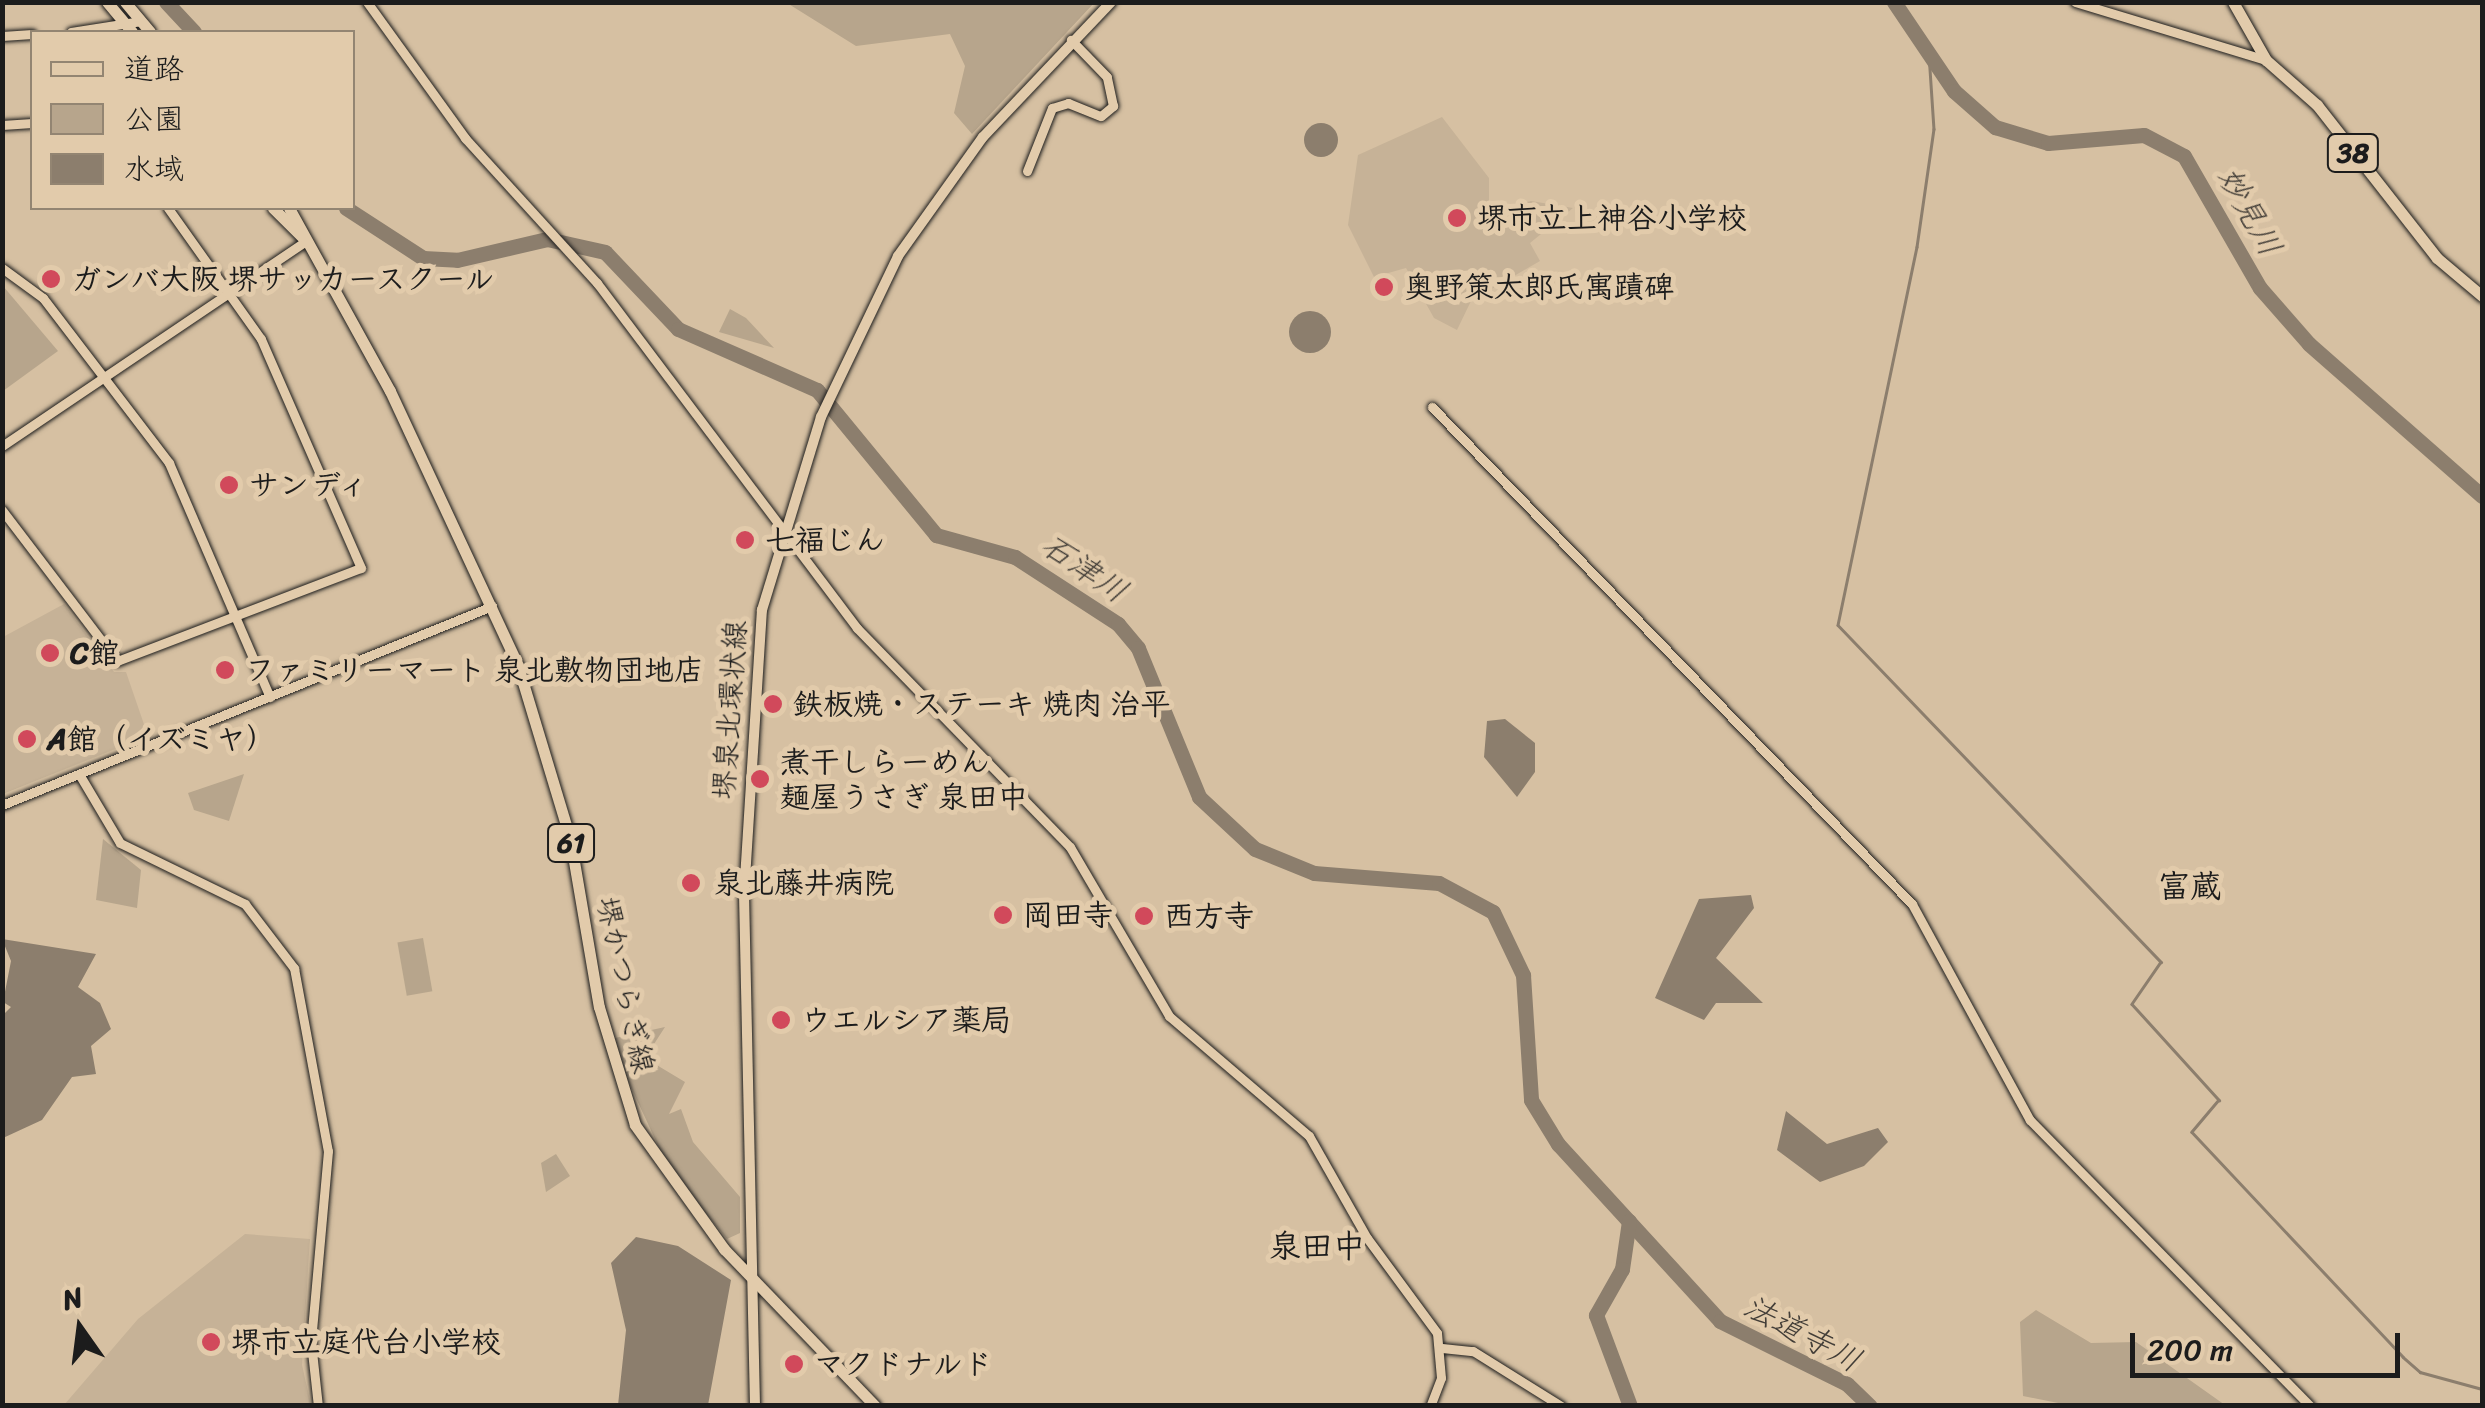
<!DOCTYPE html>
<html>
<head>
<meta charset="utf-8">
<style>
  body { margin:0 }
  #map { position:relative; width:2485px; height:1408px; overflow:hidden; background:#d6c0a2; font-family:Sriracha,"Klee One",sans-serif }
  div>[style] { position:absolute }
  .built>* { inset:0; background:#c6b297 }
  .green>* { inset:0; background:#b7a58c; transform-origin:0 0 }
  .water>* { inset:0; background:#8c7e6d }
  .round { border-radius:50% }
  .stream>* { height:2.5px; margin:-1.25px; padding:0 1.25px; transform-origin:1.25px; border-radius:1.25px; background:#8c7e6d }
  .river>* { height:15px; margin:-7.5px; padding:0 7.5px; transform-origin:7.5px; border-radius:7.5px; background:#8c7e6d }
  .roads { filter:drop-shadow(0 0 2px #1c1c1c) drop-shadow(0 0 2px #1c1c1c) }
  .tertiary>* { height:9px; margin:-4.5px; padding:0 4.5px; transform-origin:4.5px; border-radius:4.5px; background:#e2cbab }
  .secondary>* { height:10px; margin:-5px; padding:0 5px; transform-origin:5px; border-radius:5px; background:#e2cbab }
  .primary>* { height:11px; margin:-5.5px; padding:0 5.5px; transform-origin:5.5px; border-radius:5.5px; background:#e2cbab }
  .dots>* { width:28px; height:28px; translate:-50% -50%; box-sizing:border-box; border:5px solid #e2cbab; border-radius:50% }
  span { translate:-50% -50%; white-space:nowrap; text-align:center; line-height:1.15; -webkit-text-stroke:10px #e2cbab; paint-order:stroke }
  .shield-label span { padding:2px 8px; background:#e2cbab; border:2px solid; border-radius:8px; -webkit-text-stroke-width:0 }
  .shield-label { font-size:28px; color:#1c1c1c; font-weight:700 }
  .poi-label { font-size:30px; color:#1c1c1c; font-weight:700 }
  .left { translate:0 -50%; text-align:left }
  .street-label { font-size:30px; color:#1c1c1c }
  .water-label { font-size:32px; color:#433e38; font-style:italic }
  .neighbourhood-label { font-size:32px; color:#1c1c1c; font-weight:700 }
  .frame { position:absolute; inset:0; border:5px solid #1c1c1c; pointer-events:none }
  .legend { position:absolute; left:30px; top:30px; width:325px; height:180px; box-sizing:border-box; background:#e2cbab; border:2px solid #938572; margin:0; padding:12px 18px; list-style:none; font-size:30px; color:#1c1c1c }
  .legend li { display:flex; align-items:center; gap:20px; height:50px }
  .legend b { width:50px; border:2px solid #938572 }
  .north { position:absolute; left:30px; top:1278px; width:100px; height:100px; -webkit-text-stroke:8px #e2cbab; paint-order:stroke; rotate:346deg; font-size:28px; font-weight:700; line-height:40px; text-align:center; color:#1c1c1c }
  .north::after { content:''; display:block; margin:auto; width:35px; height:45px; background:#1c1c1c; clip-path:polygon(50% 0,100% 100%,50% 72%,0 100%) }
  .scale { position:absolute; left:2130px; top:1333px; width:270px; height:45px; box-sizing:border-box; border:5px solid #1c1c1c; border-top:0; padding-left:12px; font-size:30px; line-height:35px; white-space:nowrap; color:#1c1c1c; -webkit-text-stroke:8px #e2cbab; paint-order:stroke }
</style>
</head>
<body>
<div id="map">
  <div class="built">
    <div style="clip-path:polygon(1442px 117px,1489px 178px,1489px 211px,1531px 201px,1573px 208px,1530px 243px,1540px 261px,1471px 301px,1457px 330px,1434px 318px,1406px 268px,1374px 277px,1348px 225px,1358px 155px)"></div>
    <div style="clip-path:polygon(64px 604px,114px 672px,126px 672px,148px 736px,3px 794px,3px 637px)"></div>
    <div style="clip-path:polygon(245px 1234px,310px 1239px,302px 1365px,311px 1405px,64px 1405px,138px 1319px)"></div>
  </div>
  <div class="green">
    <div style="clip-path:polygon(787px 3px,1094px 3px,972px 134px,954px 113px,965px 66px,950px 34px,856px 46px)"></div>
    <div style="clip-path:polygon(3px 286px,58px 351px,3px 391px,2px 286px)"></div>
    <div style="clip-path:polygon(730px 309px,746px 318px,774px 348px,719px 332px)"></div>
    <div style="clip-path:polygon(244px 774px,229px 821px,194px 810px,188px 793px)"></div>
    <div style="clip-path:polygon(103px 839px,141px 870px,137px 908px,96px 900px)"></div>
    <div style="left:423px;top:938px;width:54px;height:26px;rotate:80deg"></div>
    <div style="clip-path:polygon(665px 1027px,645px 1058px,685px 1082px,669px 1114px,681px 1109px,693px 1142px,740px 1197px,740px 1233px,727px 1239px,668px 1167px,623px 1070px,615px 1038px)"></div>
    <div style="clip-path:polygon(556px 1154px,570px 1176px,546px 1192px,541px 1163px)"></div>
    <div style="clip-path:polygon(2036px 1310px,2091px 1343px,2136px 1342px,2225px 1405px,2068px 1405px,2023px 1396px,2020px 1322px)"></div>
  </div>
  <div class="water">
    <div class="round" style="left:1304px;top:123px;width:34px;height:34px"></div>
    <div class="round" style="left:1289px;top:311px;width:42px;height:42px"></div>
    <div style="clip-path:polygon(1505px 719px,1535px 743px,1535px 772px,1517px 797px,1484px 757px,1487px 721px)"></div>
    <div style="clip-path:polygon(1751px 895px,1754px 908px,1716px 958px,1763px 1003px,1716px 1003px,1704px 1020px,1655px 998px,1699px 899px)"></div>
    <div style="clip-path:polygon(2px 939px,96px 954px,78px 987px,100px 1003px,111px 1029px,91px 1046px,96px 1074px,72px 1077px,42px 1120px,3px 1138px,3px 1015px,11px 1007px,3px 1002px,11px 961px)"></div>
    <div style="clip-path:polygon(1786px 1111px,1827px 1144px,1878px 1128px,1888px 1142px,1864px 1166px,1820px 1182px,1777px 1150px)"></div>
    <div style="clip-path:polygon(636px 1237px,678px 1246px,731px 1280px,708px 1405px,618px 1405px,626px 1330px,611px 1263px)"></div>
  </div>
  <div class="stream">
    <div style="left:1929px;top:54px;width:75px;rotate:86.2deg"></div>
    <div style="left:1934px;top:129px;width:119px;rotate:98.2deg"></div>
    <div style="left:1917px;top:247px;width:386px;rotate:101.8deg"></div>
    <div style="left:1838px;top:625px;width:467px;rotate:46.2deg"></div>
    <div style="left:2161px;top:962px;width:51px;rotate:124.6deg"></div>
    <div style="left:2132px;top:1004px;width:130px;rotate:47.8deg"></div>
    <div style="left:2219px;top:1100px;width:42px;rotate:130.2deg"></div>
    <div style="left:2192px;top:1132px;width:308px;rotate:46.8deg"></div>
    <div style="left:2403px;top:1357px;width:23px;rotate:41deg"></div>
    <div style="left:2420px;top:1372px;width:64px;rotate:15.3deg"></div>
  </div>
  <div class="river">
    <div style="left:166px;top:2px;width:41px;rotate:47deg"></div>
    <div style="left:1894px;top:2px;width:107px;rotate:56deg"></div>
    <div style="left:1954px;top:91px;width:55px;rotate:41.3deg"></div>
    <div style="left:1995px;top:127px;width:55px;rotate:16.8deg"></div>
    <div style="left:2048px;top:143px;width:96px;rotate:-4.8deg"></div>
    <div style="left:2144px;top:135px;width:45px;rotate:27.7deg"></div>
    <div style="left:2184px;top:156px;width:152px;rotate:60.1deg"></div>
    <div style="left:2260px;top:288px;width:74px;rotate:48.8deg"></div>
    <div style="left:2309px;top:344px;width:230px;rotate:41.3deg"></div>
    <div style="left:346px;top:208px;width:92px;rotate:33deg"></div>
    <div style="left:423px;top:258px;width:34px;rotate:3deg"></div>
    <div style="left:457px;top:260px;width:92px;rotate:-13.1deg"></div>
    <div style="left:547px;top:239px;width:59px;rotate:12.6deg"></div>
    <div style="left:605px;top:252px;width:106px;rotate:46.5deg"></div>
    <div style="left:678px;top:329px;width:152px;rotate:23.7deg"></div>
    <div style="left:817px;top:390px;width:188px;rotate:50.6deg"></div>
    <div style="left:936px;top:535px;width:82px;rotate:15.6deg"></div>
    <div style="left:1015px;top:557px;width:123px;rotate:33deg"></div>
    <div style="left:1118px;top:624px;width:31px;rotate:50deg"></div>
    <div style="left:1138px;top:648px;width:161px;rotate:67.7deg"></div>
    <div style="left:1199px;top:797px;width:76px;rotate:42.9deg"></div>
    <div style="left:1255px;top:849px;width:64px;rotate:22.1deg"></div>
    <div style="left:1314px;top:873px;width:125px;rotate:4.6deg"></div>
    <div style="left:1439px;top:883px;width:61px;rotate:28.2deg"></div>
    <div style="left:1493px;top:912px;width:70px;rotate:64.5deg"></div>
    <div style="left:1523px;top:975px;width:125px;rotate:86.3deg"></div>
    <div style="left:1531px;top:1100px;width:52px;rotate:58.5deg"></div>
    <div style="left:1558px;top:1144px;width:240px;rotate:47.5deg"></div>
    <div style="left:1720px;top:1321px;width:142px;rotate:26.4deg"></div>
    <div style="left:1847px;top:1384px;width:32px;rotate:44deg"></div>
    <div style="left:1629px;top:1221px;width:49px;rotate:98.3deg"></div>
    <div style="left:1622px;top:1269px;width:53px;rotate:119.5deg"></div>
    <div style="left:1596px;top:1315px;width:97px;rotate:69.5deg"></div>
  </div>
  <div class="roads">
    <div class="tertiary">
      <div style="left:367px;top:2px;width:168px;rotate:54.2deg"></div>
      <div style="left:465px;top:138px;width:196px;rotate:47.7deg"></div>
      <div style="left:597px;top:283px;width:432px;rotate:53deg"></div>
      <div style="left:857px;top:628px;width:305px;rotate:45.8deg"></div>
      <div style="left:1070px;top:847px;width:196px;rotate:59.6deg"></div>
      <div style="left:1169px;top:1016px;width:184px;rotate:40.6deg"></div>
      <div style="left:1309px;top:1136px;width:117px;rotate:60.4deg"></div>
      <div style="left:1367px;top:1238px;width:118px;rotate:53.6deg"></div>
      <div style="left:1437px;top:1333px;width:45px;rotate:84.9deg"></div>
      <div style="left:1441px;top:1378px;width:30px;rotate:111deg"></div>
      <div style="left:2075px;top:2px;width:200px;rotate:16.9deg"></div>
      <div style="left:71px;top:32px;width:71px;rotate:-8.9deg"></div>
      <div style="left:2px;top:36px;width:30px;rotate:-4deg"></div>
      <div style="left:2px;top:125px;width:30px;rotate:-4deg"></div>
      <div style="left:1027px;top:171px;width:68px;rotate:-68.4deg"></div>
      <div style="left:1052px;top:108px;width:17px;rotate:-17deg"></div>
      <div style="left:1068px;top:103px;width:35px;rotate:22deg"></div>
      <div style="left:1101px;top:116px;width:16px;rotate:-40deg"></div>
      <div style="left:1113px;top:106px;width:30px;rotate:-102deg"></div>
      <div style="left:1107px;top:77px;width:52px;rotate:-134.2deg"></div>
      <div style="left:2px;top:268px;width:51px;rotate:36.2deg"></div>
      <div style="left:43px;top:298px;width:208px;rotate:52.6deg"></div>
      <div style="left:169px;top:463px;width:255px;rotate:66.7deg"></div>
      <div style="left:1432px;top:407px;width:691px;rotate:46deg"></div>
      <div style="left:1912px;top:904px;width:246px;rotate:61.4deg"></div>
      <div style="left:2030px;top:1120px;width:400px;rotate:45.6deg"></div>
      <div style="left:2px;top:446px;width:367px;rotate:-34deg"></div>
      <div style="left:2px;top:510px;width:190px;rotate:52.7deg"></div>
      <div style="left:117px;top:661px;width:261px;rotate:-20.9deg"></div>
      <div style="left:361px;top:568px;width:250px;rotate:-113.6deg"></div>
      <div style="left:261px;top:339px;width:161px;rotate:-125.4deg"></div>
      <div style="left:79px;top:774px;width:80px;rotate:59.3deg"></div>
      <div style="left:120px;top:843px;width:139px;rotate:26deg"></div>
      <div style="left:245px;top:904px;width:81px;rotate:52.6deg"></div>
      <div style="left:294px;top:968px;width:186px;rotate:79.5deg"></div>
      <div style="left:328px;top:1151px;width:192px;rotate:95.1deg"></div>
      <div style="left:311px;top:1342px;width:64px;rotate:83.8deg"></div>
      <div style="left:2px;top:805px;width:529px;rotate:-22.1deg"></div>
      <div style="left:1442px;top:1348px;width:31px;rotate:6deg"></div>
      <div style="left:1473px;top:1351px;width:104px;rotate:32deg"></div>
    </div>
    <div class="secondary">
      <div style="left:755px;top:1406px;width:511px;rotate:-91.23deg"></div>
      <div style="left:744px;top:895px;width:286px;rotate:-86.4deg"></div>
      <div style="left:762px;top:610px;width:202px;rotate:-73deg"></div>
      <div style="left:821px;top:417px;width:178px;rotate:-64.4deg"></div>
      <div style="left:898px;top:256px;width:146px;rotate:-54.5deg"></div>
      <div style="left:983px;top:137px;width:186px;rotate:-46.5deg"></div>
    </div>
    <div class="primary">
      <div style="left:107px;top:2px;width:39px;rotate:50deg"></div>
      <div style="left:125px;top:2px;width:39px;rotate:50deg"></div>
      <div style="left:2233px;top:2px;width:67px;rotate:60.4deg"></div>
      <div style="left:2266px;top:60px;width:68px;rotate:41.4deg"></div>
      <div style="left:2317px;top:105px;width:194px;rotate:51.9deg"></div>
      <div style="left:2437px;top:258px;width:59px;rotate:40.2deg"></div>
      <div style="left:273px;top:208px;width:47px;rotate:45deg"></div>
      <div style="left:289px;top:208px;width:209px;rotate:61.1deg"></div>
      <div style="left:390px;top:391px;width:303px;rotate:65deg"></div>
      <div style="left:518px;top:666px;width:180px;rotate:73.2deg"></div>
      <div style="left:570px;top:838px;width:171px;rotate:80.3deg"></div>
      <div style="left:599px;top:1007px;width:123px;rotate:73deg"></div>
      <div style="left:635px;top:1125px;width:153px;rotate:54.3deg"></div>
      <div style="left:724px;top:1249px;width:218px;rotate:46.1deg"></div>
    </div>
  </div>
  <div class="dots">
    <div style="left:1457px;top:218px;background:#d1495b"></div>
    <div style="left:51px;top:279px;background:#d1495b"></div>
    <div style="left:1384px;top:287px;background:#d1495b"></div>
    <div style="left:229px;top:485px;background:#d1495b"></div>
    <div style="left:745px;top:540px;background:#d1495b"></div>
    <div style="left:50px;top:653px;background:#d1495b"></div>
    <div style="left:225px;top:670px;background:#d1495b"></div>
    <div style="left:773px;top:704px;background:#d1495b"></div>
    <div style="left:27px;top:739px;background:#d1495b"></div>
    <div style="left:760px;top:779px;background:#d1495b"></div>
    <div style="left:691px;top:883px;background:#d1495b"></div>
    <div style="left:1003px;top:915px;background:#d1495b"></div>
    <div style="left:1144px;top:916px;background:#d1495b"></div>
    <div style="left:781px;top:1020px;background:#d1495b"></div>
    <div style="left:211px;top:1342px;background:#d1495b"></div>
    <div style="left:794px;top:1364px;background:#d1495b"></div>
  </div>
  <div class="shield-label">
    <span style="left:2353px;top:153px">38</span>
    <span style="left:571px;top:843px">61</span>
  </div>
  <div class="poi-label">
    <span class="left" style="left:1477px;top:218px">堺市立上神谷小学校</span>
    <span class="left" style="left:71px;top:279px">ガンバ大阪 堺サッカースクール</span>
    <span class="left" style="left:1404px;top:287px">奥野策太郎氏寓蹟碑</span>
    <span class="left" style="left:249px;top:485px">サンディ</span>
    <span class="left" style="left:765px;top:540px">七福じん</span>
    <span class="left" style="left:70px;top:653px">C館</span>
    <span class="left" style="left:245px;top:670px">ファミリーマート 泉北敷物団地店</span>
    <span class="left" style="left:793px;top:704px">鉄板焼・ステーキ 焼肉 治平</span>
    <span class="left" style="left:47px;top:739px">A館（イズミヤ）</span>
    <span class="left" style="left:780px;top:779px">煮干しらーめん<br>麺屋うさぎ 泉田中</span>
    <span class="left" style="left:714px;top:883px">泉北藤井病院</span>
    <span class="left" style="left:1023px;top:915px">岡田寺</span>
    <span class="left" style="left:1164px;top:916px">西方寺</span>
    <span class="left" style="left:801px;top:1020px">ウエルシア薬局</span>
    <span class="left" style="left:231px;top:1342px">堺市立庭代台小学校</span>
    <span class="left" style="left:814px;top:1364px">マクドナルド</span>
  </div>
  <div class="street-label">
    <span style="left:730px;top:710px;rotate:-86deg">堺泉北環状線</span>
    <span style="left:625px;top:985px;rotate:78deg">堺かつらぎ線</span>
  </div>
  <div class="water-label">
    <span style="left:2249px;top:212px;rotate:61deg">妙見川</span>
    <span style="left:1084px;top:569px;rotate:34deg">石津川</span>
    <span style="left:1802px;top:1334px;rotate:28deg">法道寺川</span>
  </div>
  <div class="neighbourhood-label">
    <span style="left:2190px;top:887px">富蔵</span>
    <span style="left:1317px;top:1247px">泉田中</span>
  </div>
  <div class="frame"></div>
  <ul class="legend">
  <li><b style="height:12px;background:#e2cbab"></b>道路</li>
  <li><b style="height:28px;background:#b7a58c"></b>公園</li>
  <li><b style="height:28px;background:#8c7e6d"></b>水域</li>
  </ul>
  <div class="north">N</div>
  <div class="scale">200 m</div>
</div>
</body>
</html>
